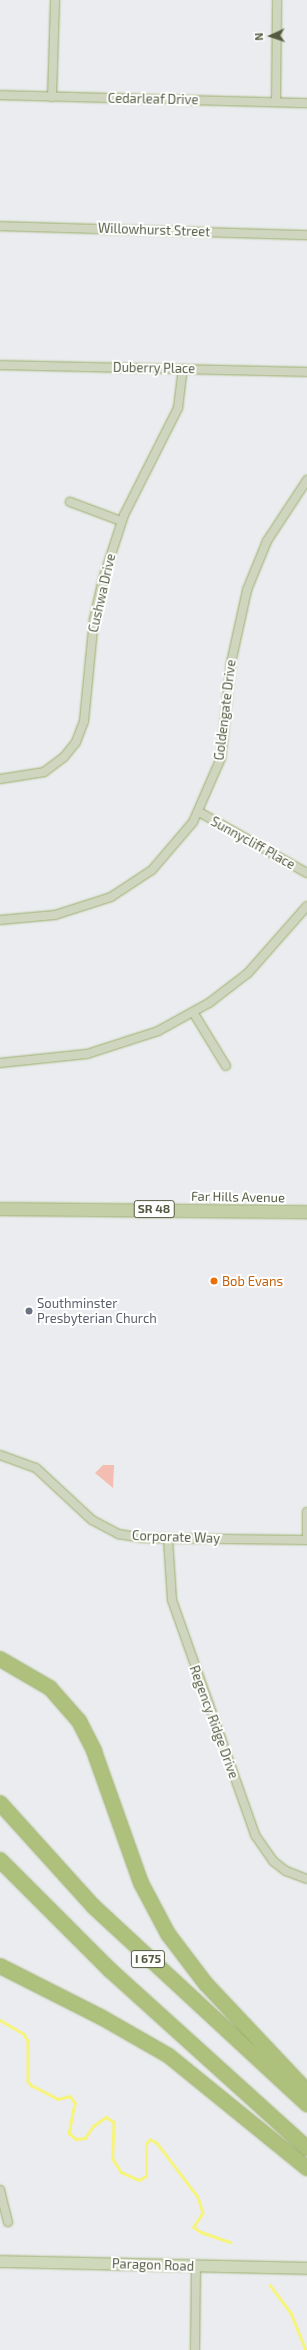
<!DOCTYPE html>
<html>
<head>
<meta charset="utf-8">
<style>
  body { margin:0 }
  #map { position:relative; width:307px; height:2350px; overflow:hidden; background:#ebecef; font-family:"Exo 2",sans-serif }
  div>[style] { position:absolute }
  .green>* { inset:0; background:#f3bdb2 }
  .stream>* { height:2.5px; margin:-1.25px; padding:0 1.25px; transform-origin:1.25px; border-radius:1.25px; background:#f6f47a }
  .roads { filter:drop-shadow(0 0 1px #98ad67) drop-shadow(0 0 1px #98ad67) }
  .street>* { height:8px; margin:-4px; padding:0 4px; transform-origin:4px; border-radius:4px; background:#d0d5bf }
  .secondary>* { height:11px; margin:-5.5px; padding:0 5.5px; transform-origin:5.5px; border-radius:5.5px; background:#cfd8bb }
  .primary>* { height:12px; margin:-6px; padding:0 6px; transform-origin:6px; border-radius:6px; background:#c4cfa7 }
  .highway>* { height:14px; margin:-7px; padding:0 7px; transform-origin:7px; border-radius:7px; background:#adc17c }
  .dots>* { width:11px; height:11px; translate:-50% -50%; box-sizing:border-box; border:2px solid #fff; border-radius:50% }
  span { translate:-50% -50%; white-space:nowrap; text-align:center; line-height:1.15; -webkit-text-stroke:4px #fff; paint-order:stroke }
  .shield-label span { padding:1px 3px; background:#fff; border:1px solid; border-radius:3px; -webkit-text-stroke-width:0 }
  .shield-label { font-size:12px; color:#545b42; font-weight:700 }
  .street-label { font-size:13px; color:#545b42 }
  .food-label { font-size:13px; color:#c56008 }
  .left { translate:0 -50%; text-align:left }
  .worship-label { font-size:13px; color:#5b616d }
  .north { position:absolute; left:251px; top:16px; width:40px; height:40px; -webkit-text-stroke:3px #fff; paint-order:stroke; rotate:267deg; font-size:11px; font-weight:700; line-height:16px; text-align:center; color:#545b42 }
  .north::after { content:''; display:block; margin:auto; width:14px; height:18px; background:#545b42; clip-path:polygon(50% 0,100% 100%,50% 72%,0 100%) }
</style>
</head>
<body>
<div id="map">
  <div class="green">
    <div style="clip-path:polygon(103px 1465px,114px 1465px,113px 1488px,95px 1473px)"></div>
  </div>
  <div class="stream">
    <div style="left:0;top:2020px;width:28px;rotate:30deg"></div>
    <div style="left:24px;top:2034px;width:8px;rotate:60deg"></div>
    <div style="left:28px;top:2041px;width:40px;rotate:90deg"></div>
    <div style="left:28px;top:2081px;width:5px;rotate:53deg"></div>
    <div style="left:31px;top:2085px;width:30px;rotate:27deg"></div>
    <div style="left:58px;top:2099px;width:12px;rotate:-14deg"></div>
    <div style="left:70px;top:2096px;width:9px;rotate:54deg"></div>
    <div style="left:75px;top:2103px;width:31px;rotate:101deg"></div>
    <div style="left:69px;top:2133px;width:9px;rotate:41deg"></div>
    <div style="left:76px;top:2139px;width:9px;rotate:-6deg"></div>
    <div style="left:85px;top:2138px;width:14px;rotate:-56deg"></div>
    <div style="left:93px;top:2126px;width:16px;rotate:-35deg"></div>
    <div style="left:106px;top:2117px;width:9px;rotate:32deg"></div>
    <div style="left:114px;top:2122px;width:37px;rotate:92deg"></div>
    <div style="left:113px;top:2159px;width:15px;rotate:58deg"></div>
    <div style="left:121px;top:2172px;width:20px;rotate:24deg"></div>
    <div style="left:139px;top:2180px;width:8px;rotate:-30deg"></div>
    <div style="left:146px;top:2176px;width:32px;rotate:-90deg"></div>
    <div style="left:146px;top:2144px;width:6px;rotate:-51deg"></div>
    <div style="left:150px;top:2139px;width:8px;rotate:30deg"></div>
    <div style="left:157px;top:2143px;width:68px;rotate:52.8deg"></div>
    <div style="left:198px;top:2197px;width:17px;rotate:73deg"></div>
    <div style="left:203px;top:2213px;width:17px;rotate:123deg"></div>
    <div style="left:194px;top:2227px;width:9px;rotate:36deg"></div>
    <div style="left:201px;top:2232px;width:31px;rotate:19deg"></div>
    <div style="left:270px;top:2285px;width:35px;rotate:53deg"></div>
    <div style="left:291px;top:2313px;width:40px;rotate:68deg"></div>
  </div>
  <div class="roads">
    <div class="street">
      <div style="left:0;top:95px;width:307px;rotate:1.5deg"></div>
      <div style="left:52px;top:97px;width:97px;rotate:-88.2deg"></div>
      <div style="left:276px;top:102px;width:102px;rotate:-89.4deg"></div>
      <div style="left:0;top:226px;width:307px;rotate:1.7deg"></div>
      <div style="left:0;top:365px;width:307px;rotate:1.3deg"></div>
      <div style="left:70px;top:502px;width:54px;rotate:20.4deg"></div>
      <div style="left:0;top:779px;width:45px;rotate:-9deg"></div>
      <div style="left:44px;top:772px;width:25px;rotate:-37deg"></div>
      <div style="left:64px;top:757px;width:19px;rotate:-51deg"></div>
      <div style="left:76px;top:742px;width:22px;rotate:-69deg"></div>
      <div style="left:84px;top:721px;width:102px;rotate:-84.4deg"></div>
      <div style="left:94px;top:619px;width:41px;rotate:-77.3deg"></div>
      <div style="left:103px;top:579px;width:67px;rotate:-71.8deg"></div>
      <div style="left:124px;top:515px;width:120px;rotate:-63.2deg"></div>
      <div style="left:178px;top:408px;width:39px;rotate:-83deg"></div>
      <div style="left:199px;top:812px;width:124px;rotate:29.5deg"></div>
      <div style="left:0;top:920px;width:55px;rotate:-5.2deg"></div>
      <div style="left:55px;top:915px;width:59px;rotate:-17.8deg"></div>
      <div style="left:111px;top:897px;width:49px;rotate:-33.4deg"></div>
      <div style="left:152px;top:870px;width:63px;rotate:-49.5deg"></div>
      <div style="left:193px;top:822px;width:70px;rotate:-66.4deg"></div>
      <div style="left:221px;top:758px;width:96px;rotate:-84deg"></div>
      <div style="left:231px;top:663px;width:75px;rotate:-77.6deg"></div>
      <div style="left:247px;top:590px;width:53px;rotate:-67.8deg"></div>
      <div style="left:267px;top:541px;width:73px;rotate:-56.7deg"></div>
      <div style="left:193px;top:1012px;width:63px;rotate:58.6deg"></div>
      <div style="left:0;top:1063px;width:87px;rotate:-5.9deg"></div>
      <div style="left:87px;top:1054px;width:75px;rotate:-17.9deg"></div>
      <div style="left:158px;top:1031px;width:58px;rotate:-28.8deg"></div>
      <div style="left:209px;top:1003px;width:49px;rotate:-37.6deg"></div>
      <div style="left:248px;top:973px;width:89px;rotate:-48.6deg"></div>
      <div style="left:0;top:1455px;width:38px;rotate:20deg"></div>
      <div style="left:36px;top:1468px;width:76px;rotate:42.9deg"></div>
      <div style="left:92px;top:1520px;width:30px;rotate:28deg"></div>
      <div style="left:118px;top:1534px;width:26px;rotate:9deg"></div>
      <div style="left:144px;top:1538px;width:163px;rotate:0.7deg"></div>
      <div style="left:168px;top:1539px;width:61px;rotate:86.2deg"></div>
      <div style="left:172px;top:1600px;width:249px;rotate:70.5deg"></div>
      <div style="left:255px;top:1835px;width:32px;rotate:55deg"></div>
      <div style="left:273px;top:1861px;width:16px;rotate:38deg"></div>
      <div style="left:286px;top:1871px;width:22px;rotate:21deg"></div>
      <div style="left:307px;top:1540px;width:28px;rotate:-90deg"></div>
      <div style="left:0;top:2190px;width:33px;rotate:76deg"></div>
      <div style="left:195px;top:2350px;width:83px;rotate:-89.3deg"></div>
    </div>
    <div class="secondary">
      <div style="left:0;top:2261px;width:307px;rotate:1.3deg"></div>
    </div>
    <div class="primary">
      <div style="left:0;top:1209px;width:307px;rotate:0.6deg"></div>
    </div>
    <div class="highway">
      <div style="left:0;top:1659px;width:58px;rotate:30.1deg"></div>
      <div style="left:50px;top:1688px;width:44px;rotate:48.7deg"></div>
      <div style="left:79px;top:1721px;width:34px;rotate:63deg"></div>
      <div style="left:94px;top:1751px;width:140px;rotate:70.4deg"></div>
      <div style="left:141px;top:1883px;width:58px;rotate:62.1deg"></div>
      <div style="left:168px;top:1934px;width:63px;rotate:52.8deg"></div>
      <div style="left:206px;top:1984px;width:147px;rotate:46.7deg"></div>
      <div style="left:0;top:1803px;width:139px;rotate:47.9deg"></div>
      <div style="left:93px;top:1906px;width:292px;rotate:42.8deg"></div>
      <div style="left:0;top:1860px;width:156px;rotate:45deg"></div>
      <div style="left:110px;top:1970px;width:266px;rotate:42.1deg"></div>
      <div style="left:0;top:1966px;width:113px;rotate:26.8deg"></div>
      <div style="left:101px;top:2017px;width:78px;rotate:29.8deg"></div>
      <div style="left:169px;top:2056px;width:178px;rotate:39.1deg"></div>
    </div>
  </div>
  <div class="dots">
    <div style="left:214px;top:1281px;background:#e8710a"></div>
    <div style="left:29px;top:1311px;background:#6b7280"></div>
  </div>
  <div class="shield-label">
    <span style="left:154px;top:1209px">SR 48</span>
    <span style="left:148px;top:1959px">I 675</span>
  </div>
  <div class="street-label">
    <span style="left:153px;top:99px;rotate:1deg">Cedarleaf Drive</span>
    <span style="left:154px;top:230px;rotate:2deg">Willowhurst Street</span>
    <span style="left:154px;top:368px;rotate:1deg">Duberry Place</span>
    <span style="left:102px;top:593px;rotate:-77deg">Cushwa Drive</span>
    <span style="left:225px;top:710px;rotate:-83deg">Goldengate Drive</span>
    <span style="left:253px;top:843px;rotate:29deg">Sunnycliff Place</span>
    <span style="left:238px;top:1197px;rotate:1deg">Far Hills Avenue</span>
    <span style="left:176px;top:1537px;rotate:2deg">Corporate Way</span>
    <span style="left:214px;top:1722px;rotate:70deg">Regency Ridge Drive</span>
    <span style="left:153px;top:2265px;rotate:2deg">Paragon Road</span>
  </div>
  <div class="food-label">
    <span class="left" style="left:222px;top:1281px">Bob Evans</span>
  </div>
  <div class="worship-label">
    <span class="left" style="left:37px;top:1311px">Southminster<br>Presbyterian Church</span>
  </div>
  <div class="north">N</div>
</div>
</body>
</html>
